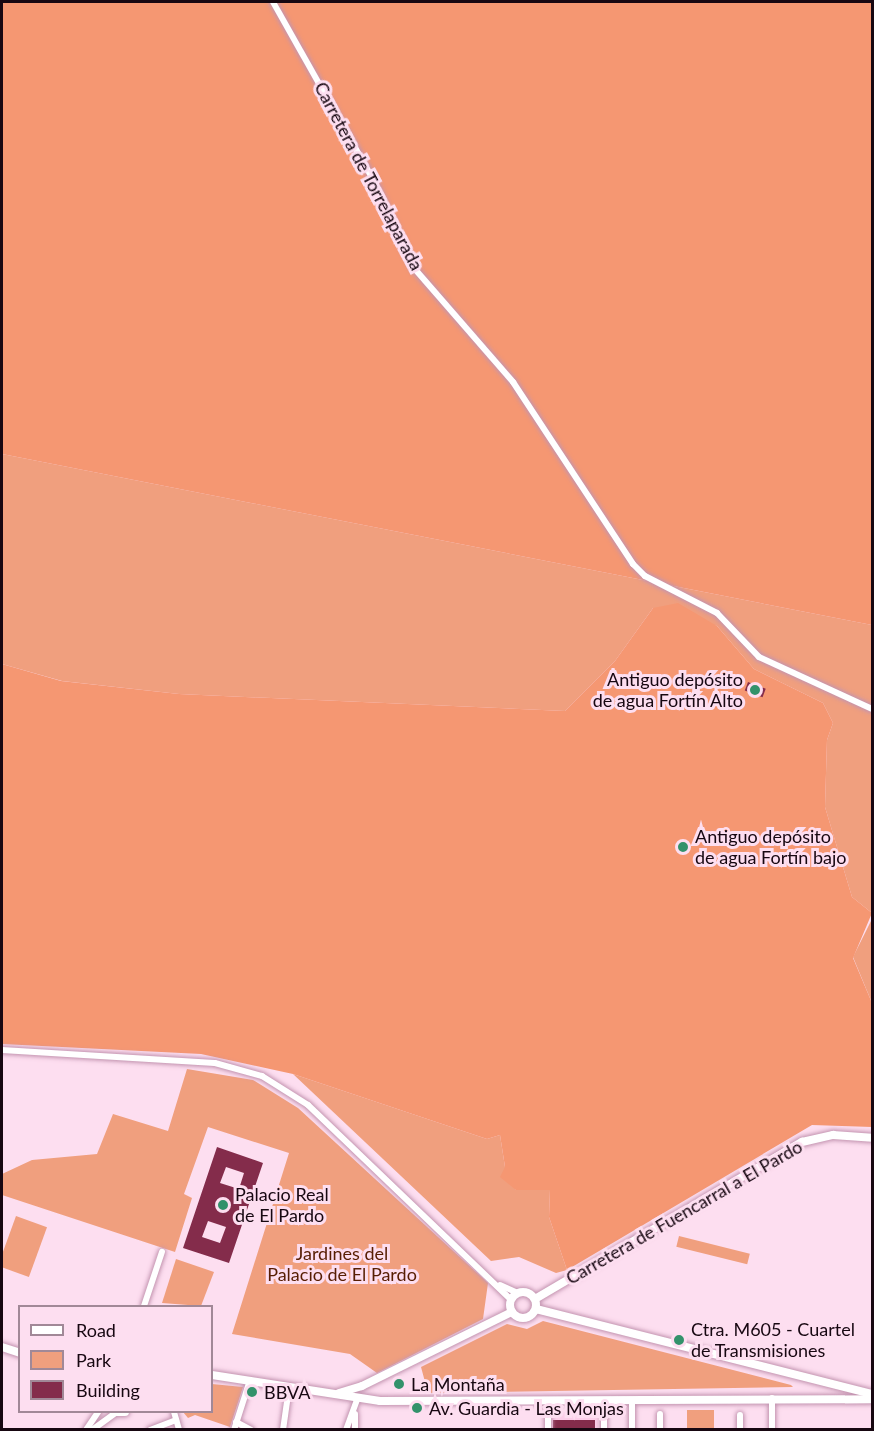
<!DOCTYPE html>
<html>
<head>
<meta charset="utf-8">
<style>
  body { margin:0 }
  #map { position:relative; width:874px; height:1431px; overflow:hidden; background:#fddef0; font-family:Lato,sans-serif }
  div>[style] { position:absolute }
  .built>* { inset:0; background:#fccee9; transform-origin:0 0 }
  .green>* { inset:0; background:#f09f7e; transform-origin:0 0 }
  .forest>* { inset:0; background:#f59772 }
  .building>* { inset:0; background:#842c4b; transform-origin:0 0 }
  .roads { filter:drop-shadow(0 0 2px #c394b0) drop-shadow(0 0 2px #c394b0) }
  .minor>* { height:6px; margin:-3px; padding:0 3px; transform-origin:3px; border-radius:3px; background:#fff }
  .tertiary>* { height:8px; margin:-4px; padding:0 4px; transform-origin:4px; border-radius:4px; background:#fff }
  .tertiary>.ring { margin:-4px; padding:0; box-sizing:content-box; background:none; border:8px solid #fff; border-radius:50% }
  .dots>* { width:16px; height:16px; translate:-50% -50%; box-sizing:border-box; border:3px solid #fddef0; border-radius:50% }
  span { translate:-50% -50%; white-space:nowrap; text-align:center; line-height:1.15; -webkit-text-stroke:6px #fddef0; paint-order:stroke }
  .street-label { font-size:18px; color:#170711 }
  .poi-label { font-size:18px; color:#170711 }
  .right { translate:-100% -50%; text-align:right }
  .left { translate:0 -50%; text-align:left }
  .park-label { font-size:18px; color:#571d02 }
  .frame { position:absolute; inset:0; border:3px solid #170711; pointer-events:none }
  .legend { position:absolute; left:18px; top:1305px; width:195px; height:108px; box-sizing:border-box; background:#fddef0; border:2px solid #a18897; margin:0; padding:8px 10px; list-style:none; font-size:18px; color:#170711 }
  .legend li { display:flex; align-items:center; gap:12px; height:30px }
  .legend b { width:30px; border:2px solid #a18897 }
</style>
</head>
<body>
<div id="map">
  <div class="built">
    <div style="left:552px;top:1412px;width:46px;height:17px"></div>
  </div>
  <div class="green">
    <div style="clip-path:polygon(2px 454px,872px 625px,872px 913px,852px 897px,825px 807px,827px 740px,833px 723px,823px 703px,754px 669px,717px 626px,653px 608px,615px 661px,565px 711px,179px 694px,62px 681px,2px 664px)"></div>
    <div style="clip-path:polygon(872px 919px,872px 1003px,853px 957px)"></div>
    <div style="clip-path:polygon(187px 1069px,253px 1080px,298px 1108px,488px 1283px,483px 1319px,377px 1373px,350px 1354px,232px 1334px,289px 1153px,208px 1127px,184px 1194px,192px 1198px,175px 1252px,2px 1195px,2px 1174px,32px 1160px,97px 1154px,113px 1114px,168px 1131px)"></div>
    <div style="clip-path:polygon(293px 1074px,487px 1139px,500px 1135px,505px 1167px,516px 1190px,550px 1190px,549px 1217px,567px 1270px,556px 1273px,519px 1257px,491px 1261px)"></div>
    <div style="left:16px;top:1216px;width:33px;height:53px;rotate:20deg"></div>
    <div style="left:679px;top:1236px;width:73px;height:11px;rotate:14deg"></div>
    <div style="clip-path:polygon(176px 1259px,214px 1272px,201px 1306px,162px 1303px)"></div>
    <div style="clip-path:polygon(543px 1321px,791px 1385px,793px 1387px,428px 1393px,421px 1367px,507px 1324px,527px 1329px)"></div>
    <div style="clip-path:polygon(212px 1384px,243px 1387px,230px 1427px,195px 1415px,188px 1418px,183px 1412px,212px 1412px)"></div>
    <div style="left:687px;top:1410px;width:27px;height:19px"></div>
  </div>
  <div class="forest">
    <div style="clip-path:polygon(2px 2px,872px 2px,872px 625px,2px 454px)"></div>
    <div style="clip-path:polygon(678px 603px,717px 626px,754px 669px,823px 703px,833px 723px,827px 740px,825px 807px,852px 897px,872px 913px,853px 958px,872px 1003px,872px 1127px,812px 1125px,567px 1270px,549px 1217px,550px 1190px,516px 1190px,500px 1177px,505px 1167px,500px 1135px,487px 1139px,293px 1074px,201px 1054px,2px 1044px,2px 664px,61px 681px,179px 694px,565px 711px,615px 661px,653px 608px)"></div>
  </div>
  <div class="building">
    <div style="left:748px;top:682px;width:19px;height:9px;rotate:21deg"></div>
    <div style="clip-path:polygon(evenodd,217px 1147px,263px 1163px,229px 1263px,183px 1248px,217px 1147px,226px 1167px,244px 1173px,239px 1189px,220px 1183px,226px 1167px,217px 1147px,208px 1221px,226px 1227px,220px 1243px,202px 1237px,208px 1221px)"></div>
    <div style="left:595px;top:1420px;width:10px;height:42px;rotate:90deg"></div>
  </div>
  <div class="roads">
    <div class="minor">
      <div style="left:273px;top:2px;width:206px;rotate:60.6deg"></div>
      <div style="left:374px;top:181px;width:96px;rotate:65.3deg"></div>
      <div style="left:414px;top:268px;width:151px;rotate:49deg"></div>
      <div style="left:513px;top:382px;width:218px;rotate:56.6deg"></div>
      <div style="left:633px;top:564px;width:17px;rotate:45deg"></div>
      <div style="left:645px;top:576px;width:81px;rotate:27.2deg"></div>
      <div style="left:717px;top:613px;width:61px;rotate:46.3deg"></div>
      <div style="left:759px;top:657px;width:124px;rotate:24.7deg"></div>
      <div style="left:2px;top:1050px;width:213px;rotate:3.5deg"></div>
      <div style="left:215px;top:1063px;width:49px;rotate:15.5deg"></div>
      <div style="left:262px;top:1076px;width:54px;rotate:32.2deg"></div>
      <div style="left:308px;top:1105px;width:281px;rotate:43.8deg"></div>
      <div style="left:500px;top:1285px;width:20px;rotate:24deg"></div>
      <div style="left:144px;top:1306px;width:57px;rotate:-71.6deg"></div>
      <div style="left:772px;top:1398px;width:32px;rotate:90deg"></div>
      <div style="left:604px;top:1400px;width:30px;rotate:90deg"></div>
      <div style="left:632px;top:1400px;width:30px;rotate:90deg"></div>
      <div style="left:174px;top:1412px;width:19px;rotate:74deg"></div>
      <div style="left:660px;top:1414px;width:16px;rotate:90deg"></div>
      <div style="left:740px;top:1415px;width:15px;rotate:90deg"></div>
      <div style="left:236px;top:1422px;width:17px;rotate:28deg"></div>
      <div style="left:355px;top:1429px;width:15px;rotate:-90deg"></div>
      <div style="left:86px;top:1430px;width:22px;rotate:-56deg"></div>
      <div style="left:92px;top:1430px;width:31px;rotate:-36deg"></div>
      <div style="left:150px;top:1430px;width:28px;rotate:-21deg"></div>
      <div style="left:234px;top:1430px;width:49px;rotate:-72.3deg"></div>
      <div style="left:283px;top:1430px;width:42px;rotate:-81.9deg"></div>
      <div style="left:346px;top:1430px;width:33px;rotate:-70deg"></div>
      <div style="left:548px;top:1430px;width:29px;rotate:-90deg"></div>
    </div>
    <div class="tertiary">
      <div class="ring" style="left:510px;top:1292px;width:18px;height:18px"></div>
      <div style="left:535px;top:1299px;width:310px;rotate:-30.5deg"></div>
      <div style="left:802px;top:1142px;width:32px;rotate:-13deg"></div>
      <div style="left:833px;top:1135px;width:39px;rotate:4deg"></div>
      <div style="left:536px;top:1309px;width:347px;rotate:14.2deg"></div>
      <div style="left:2px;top:1347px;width:19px;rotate:18deg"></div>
      <div style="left:212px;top:1375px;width:170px;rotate:8.8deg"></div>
      <div style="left:380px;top:1401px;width:492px;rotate:-0.2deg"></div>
      <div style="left:339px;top:1393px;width:24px;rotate:-17deg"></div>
      <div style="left:362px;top:1386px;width:167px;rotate:-26.3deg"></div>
      <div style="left:114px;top:1412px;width:11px"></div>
    </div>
  </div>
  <div class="dots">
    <div style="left:755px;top:690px;background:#33926b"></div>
    <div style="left:683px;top:847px;background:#33926b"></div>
    <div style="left:223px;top:1205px;background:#33926b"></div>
    <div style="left:679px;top:1340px;background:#33926b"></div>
    <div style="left:399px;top:1384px;background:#33926b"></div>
    <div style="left:252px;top:1392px;background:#33926b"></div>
    <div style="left:417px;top:1408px;background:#33926b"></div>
  </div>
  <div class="street-label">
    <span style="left:369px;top:176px;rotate:62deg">Carretera de Torrelaparada</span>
    <span style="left:684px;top:1212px;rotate:-30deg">Carretera de Fuencarral a El Pardo</span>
  </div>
  <div class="poi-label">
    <span class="right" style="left:743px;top:690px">Antiguo depósito<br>de agua Fortín Alto</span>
    <span class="left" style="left:695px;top:847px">Antiguo depósito<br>de agua Fortín bajo</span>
    <span class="left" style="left:235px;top:1205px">Palacio Real<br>de El Pardo</span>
    <span class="left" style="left:691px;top:1340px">Ctra. M605 - Cuartel<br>de Transmisiones</span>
    <span class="left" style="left:411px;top:1384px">La Montaña</span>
    <span class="left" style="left:264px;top:1392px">BBVA</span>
    <span class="left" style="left:429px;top:1408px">Av. Guardia - Las Monjas</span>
  </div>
  <div class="park-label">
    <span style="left:342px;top:1264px">Jardines del<br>Palacio de El Pardo</span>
  </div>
  <div class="frame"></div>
  <ul class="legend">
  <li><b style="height:8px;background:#fff"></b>Road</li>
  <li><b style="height:16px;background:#f09f7e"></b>Park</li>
  <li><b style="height:16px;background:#842c4b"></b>Building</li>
  </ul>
</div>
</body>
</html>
